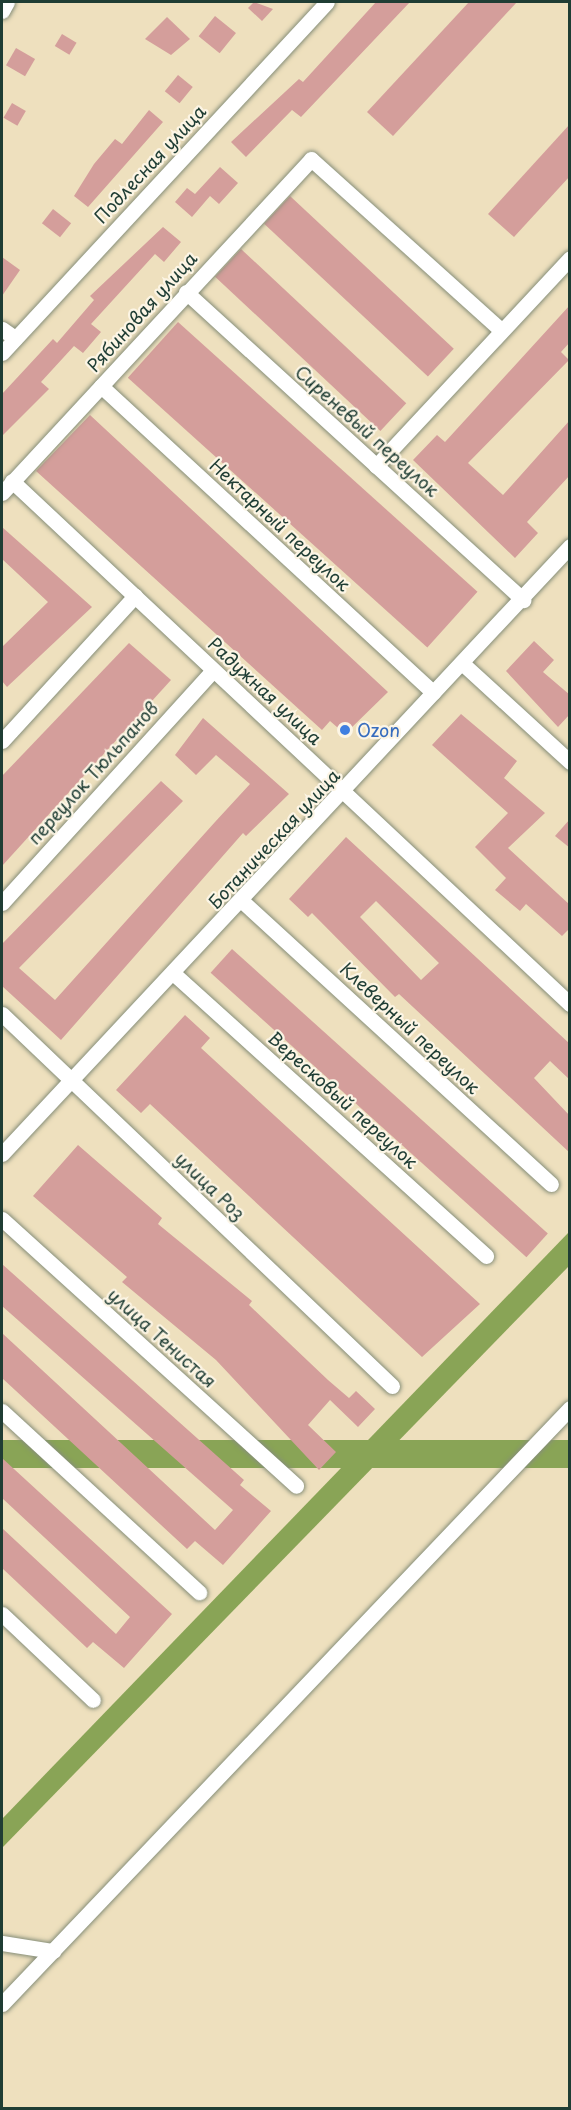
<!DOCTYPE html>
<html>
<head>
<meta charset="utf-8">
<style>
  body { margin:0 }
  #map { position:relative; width:571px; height:2110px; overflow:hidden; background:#eee0be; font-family:"Playpen Sans",sans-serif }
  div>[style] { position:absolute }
  .forest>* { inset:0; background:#89a456; transform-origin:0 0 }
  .building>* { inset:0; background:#d49e9b; transform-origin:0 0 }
  .roads { filter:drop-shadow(0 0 2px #868e79) drop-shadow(0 0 2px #868e79) }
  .minor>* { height:15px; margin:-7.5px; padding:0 7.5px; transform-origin:7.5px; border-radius:7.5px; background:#fff }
  .dots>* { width:16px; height:16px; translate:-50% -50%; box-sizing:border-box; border:3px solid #fcf5e5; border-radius:50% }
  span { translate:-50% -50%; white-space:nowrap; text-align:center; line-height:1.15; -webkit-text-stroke:4.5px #fcf5e5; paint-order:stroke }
  .street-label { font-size:18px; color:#1f3d34 }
  .shop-label { font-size:18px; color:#366cbe }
  .left { translate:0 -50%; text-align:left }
  .frame { position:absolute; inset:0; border:3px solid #1f3d34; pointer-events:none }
</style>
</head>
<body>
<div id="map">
  <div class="forest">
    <div style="clip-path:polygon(569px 1232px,569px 1266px,2px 1848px,2px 1819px)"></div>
    <div style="left:569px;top:1440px;width:28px;height:821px;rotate:90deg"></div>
  </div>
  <div class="building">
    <div style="clip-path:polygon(254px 2px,273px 9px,262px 21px,248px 8px)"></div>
    <div style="clip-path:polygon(376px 2px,410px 2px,301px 117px,292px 110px,246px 157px,231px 142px,299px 79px,303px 82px)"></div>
    <div style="clip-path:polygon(469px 2px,517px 2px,393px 136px,367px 112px)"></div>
    <div style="left:215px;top:16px;width:27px;height:26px;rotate:39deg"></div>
    <div style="clip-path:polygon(167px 17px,190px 39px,171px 55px,145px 39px)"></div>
    <div style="left:62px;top:34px;width:17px;height:14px;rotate:31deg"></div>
    <div style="left:16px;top:48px;width:22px;height:20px;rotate:30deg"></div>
    <div style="left:178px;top:75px;width:19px;height:21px;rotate:39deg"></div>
    <div style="left:12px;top:103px;width:16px;height:17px;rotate:30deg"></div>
    <div style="clip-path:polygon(149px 110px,163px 122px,88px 207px,74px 196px,94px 164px,115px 139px,122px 144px)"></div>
    <div style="clip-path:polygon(570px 124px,570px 176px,514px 237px,488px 214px)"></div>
    <div style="clip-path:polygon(220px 167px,238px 183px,219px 204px,210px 196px,192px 217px,175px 202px,187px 188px,195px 194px)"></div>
    <div style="left:290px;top:196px;width:224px;height:38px;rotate:43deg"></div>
    <div style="left:53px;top:209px;width:23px;height:18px;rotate:38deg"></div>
    <div style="clip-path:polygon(163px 227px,181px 242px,164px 262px,155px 254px,91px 324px,101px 332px,83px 353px,74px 346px,41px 382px,49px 389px,2px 436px,2px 394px,53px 339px,57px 343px,94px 300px,90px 296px)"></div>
    <div style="left:241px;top:249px;width:226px;height:38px;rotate:43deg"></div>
    <div style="clip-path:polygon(2px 257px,20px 270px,2px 296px)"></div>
    <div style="clip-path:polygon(570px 305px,570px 342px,561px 352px,569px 360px,468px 463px,503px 495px,570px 420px,570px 475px,527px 522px,538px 533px,515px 558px,413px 460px,437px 435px,445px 442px)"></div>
    <div style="left:178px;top:322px;width:403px;height:75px;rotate:42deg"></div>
    <div style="clip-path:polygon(90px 415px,388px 692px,345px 734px,330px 721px,322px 730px,36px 471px)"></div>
    <div style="clip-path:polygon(2px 527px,92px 607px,7px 687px,2px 681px,2px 647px,48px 602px,2px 559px)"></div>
    <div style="clip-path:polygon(534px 641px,554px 660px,543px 672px,570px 695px,570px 714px,558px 727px,506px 671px)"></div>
    <div style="clip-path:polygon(129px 643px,171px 680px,2px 866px,2px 776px)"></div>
    <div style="clip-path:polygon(461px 714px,517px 761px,504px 778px,545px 813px,508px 848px,570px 905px,570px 928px,562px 936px,526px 904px,520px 911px,495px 890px,506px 878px,475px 847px,508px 813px,432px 745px)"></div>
    <div style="clip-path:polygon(203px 718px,289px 794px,246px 836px,243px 833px,61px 1040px,2px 986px,2px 944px,161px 781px,183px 801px,19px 968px,55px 1000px,215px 822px,250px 784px,216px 755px,196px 775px,175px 755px)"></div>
    <div style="clip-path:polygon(570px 819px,570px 848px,555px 836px)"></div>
    <div style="clip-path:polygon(evenodd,346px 837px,570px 1044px,570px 1080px,550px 1061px,534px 1078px,570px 1116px,570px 1153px,399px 994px,395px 997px,312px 913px,308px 917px,289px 899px,346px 837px,376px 901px,439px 963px,421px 980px,360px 917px,376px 901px)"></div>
    <div style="left:232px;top:949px;width:425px;height:32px;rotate:42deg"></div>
    <div style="clip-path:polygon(185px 1015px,210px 1038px,201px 1048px,480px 1304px,422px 1357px,150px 1104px,141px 1113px,116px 1090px)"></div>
    <div style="clip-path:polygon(78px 1145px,162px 1218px,158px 1224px,252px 1301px,249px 1305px,328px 1380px,349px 1398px,356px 1391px,375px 1409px,358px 1427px,330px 1400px,308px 1425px,336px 1452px,319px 1470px,216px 1360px,122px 1282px,127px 1277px,33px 1196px)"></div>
    <div style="clip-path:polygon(2px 1264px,244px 1480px,240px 1485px,271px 1511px,223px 1565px,195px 1541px,187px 1549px,2px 1378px,2px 1333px,215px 1530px,233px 1510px,2px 1306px)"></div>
    <div style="clip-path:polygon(2px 1458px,172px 1614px,124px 1668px,93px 1642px,87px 1648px,2px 1568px,2px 1528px,116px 1634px,130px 1617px,2px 1498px)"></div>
  </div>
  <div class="roads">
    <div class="minor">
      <div style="left:2px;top:11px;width:10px;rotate:-61deg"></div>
      <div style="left:186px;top:292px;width:457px;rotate:42.4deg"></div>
      <div style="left:2px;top:329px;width:16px;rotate:35deg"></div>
      <div style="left:2px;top:353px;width:478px;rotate:-47.2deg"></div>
      <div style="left:101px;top:386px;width:452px;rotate:42.7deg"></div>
      <div style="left:376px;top:466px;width:284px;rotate:-47deg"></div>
      <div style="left:12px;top:481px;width:765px;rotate:43.15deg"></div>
      <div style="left:2px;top:493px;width:455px;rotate:-47.2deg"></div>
      <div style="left:311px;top:159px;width:256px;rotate:42deg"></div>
      <div style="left:462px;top:663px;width:147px;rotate:42.5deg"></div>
      <div style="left:2px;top:741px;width:197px;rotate:-47.5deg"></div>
      <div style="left:242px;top:901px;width:419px;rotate:42.5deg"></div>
      <div style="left:2px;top:903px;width:314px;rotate:-47.8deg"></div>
      <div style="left:173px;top:973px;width:422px;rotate:42.1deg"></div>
      <div style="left:2px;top:1014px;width:539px;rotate:43.65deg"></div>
      <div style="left:2px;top:1154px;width:832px;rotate:-46.95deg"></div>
      <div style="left:2px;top:1219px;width:397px;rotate:42.2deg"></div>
      <div style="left:2px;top:1411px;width:268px;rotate:42.6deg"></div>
      <div style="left:2px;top:1614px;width:125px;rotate:43.4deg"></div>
      <div style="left:2px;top:1943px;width:52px;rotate:8.9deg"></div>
      <div style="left:2px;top:2004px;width:823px;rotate:-46.38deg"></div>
    </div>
  </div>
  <div class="dots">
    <div style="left:345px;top:730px;background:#3f7fe0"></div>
  </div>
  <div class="street-label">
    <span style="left:150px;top:164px;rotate:-47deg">Подлесная улица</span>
    <span style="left:142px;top:312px;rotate:-48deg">Рябиновая улица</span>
    <span style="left:367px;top:431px;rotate:42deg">Сиреневый переулок</span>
    <span style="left:280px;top:525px;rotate:43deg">Нектарный переулок</span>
    <span style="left:265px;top:691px;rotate:43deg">Радужная улица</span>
    <span style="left:93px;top:773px;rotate:-48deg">переулок Тюльпанов</span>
    <span style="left:274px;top:839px;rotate:-47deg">Ботаническая улица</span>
    <span style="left:410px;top:1028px;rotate:43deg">Клеверный переулок</span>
    <span style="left:343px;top:1100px;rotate:42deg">Вересковый переулок</span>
    <span style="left:210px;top:1186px;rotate:44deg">улица Роз</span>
    <span style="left:162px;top:1338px;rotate:42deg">улица Тенистая</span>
  </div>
  <div class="shop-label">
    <span class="left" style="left:357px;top:730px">Ozon</span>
  </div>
  <div class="frame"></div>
</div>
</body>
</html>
